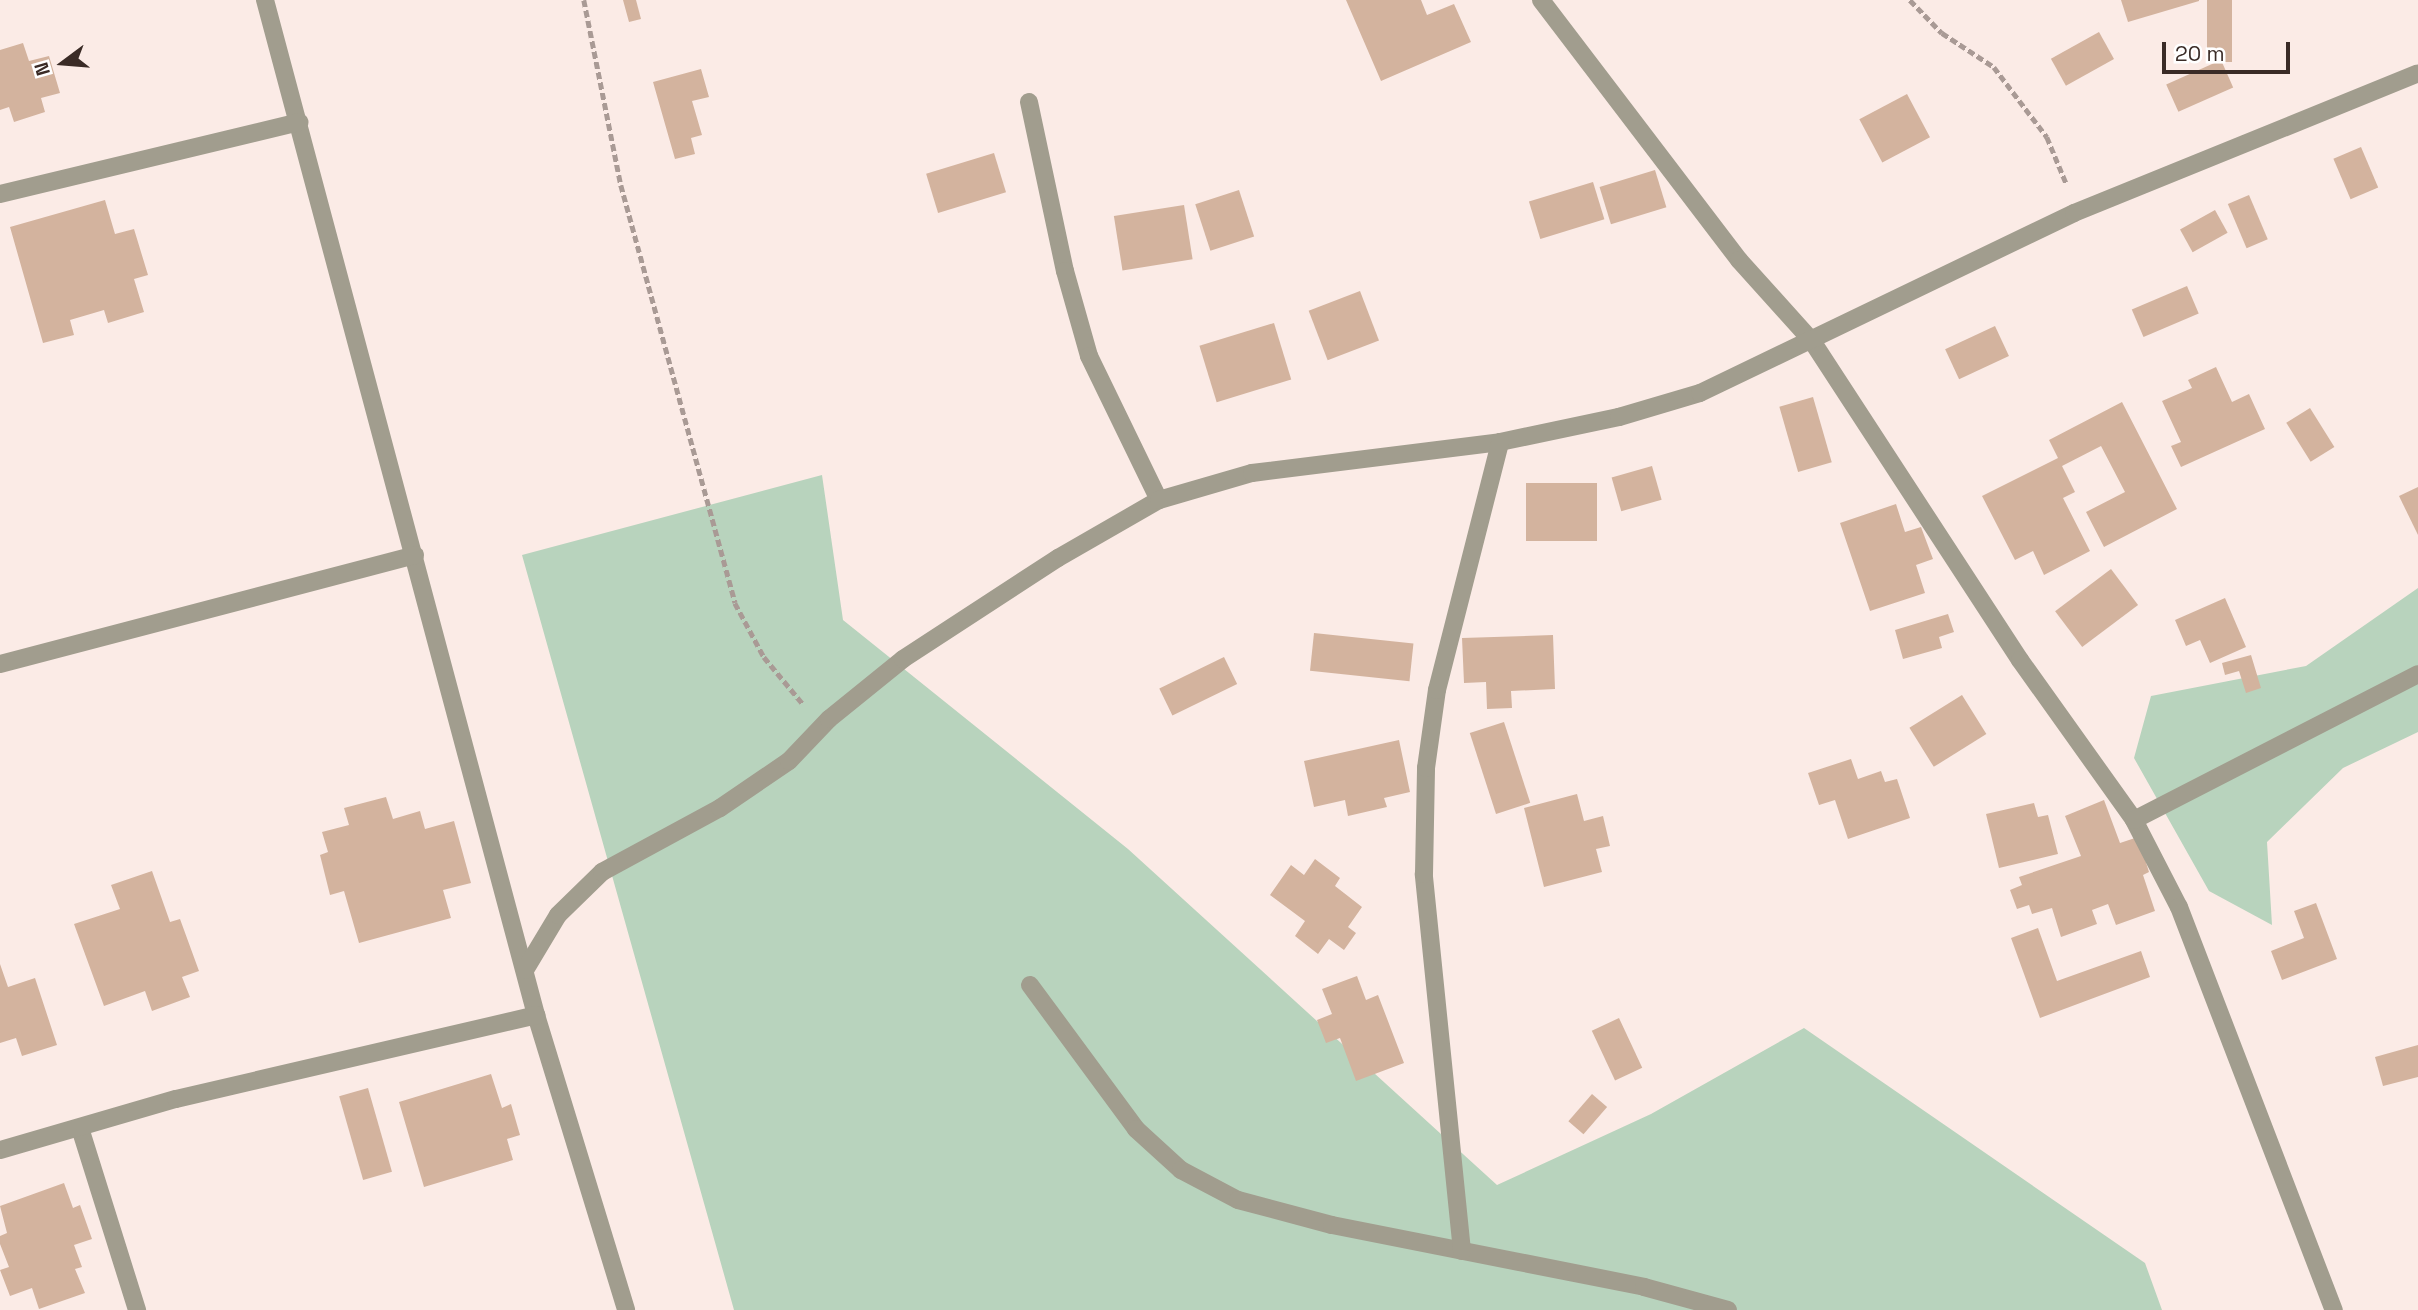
<!DOCTYPE html>
<html>
<head>
<meta charset="utf-8">
<style>
  body { margin:0 }
  #map { position:relative; width:2418px; height:1310px; overflow:hidden; background:#fbebe6; font-family:"Space Grotesk",sans-serif }
  div>[style] { position:absolute }
  .green>* { inset:0; background:#b8d3bd }
  .building>* { inset:0; background:#d3b39e; transform-origin:0 0 }
  .path>* { height:4.5px; margin-top:-2.25px; transform-origin:0; background:repeating-linear-gradient(90deg,#a99a95 0 7px,transparent 0 10.5px) }
  .minor>* { height:18px; margin:-9px; padding:0 9px; transform-origin:9px; border-radius:9px; background:#a19d8e }
  span { translate:-50% -50%; white-space:nowrap; text-align:center; line-height:1.15; -webkit-text-stroke:5px #fff; paint-order:stroke }
  .north { position:absolute; left:28px; top:28px; width:70px; height:70px; -webkit-text-stroke:5px #fff; paint-order:stroke; rotate:254deg; font-size:19px; font-weight:700; line-height:28px; text-align:center; color:#3a2b26 }
  .north::after { content:''; display:block; margin:auto; width:24px; height:32px; background:#3a2b26; clip-path:polygon(50% 0,100% 100%,50% 72%,0 100%) }
  .scale { position:absolute; left:2162px; top:42px; width:128px; height:32px; box-sizing:border-box; border:4px solid #3a2b26; border-top:0; padding-left:9px; font-size:21px; line-height:24px; white-space:nowrap; color:#3a2b26; -webkit-text-stroke:5px #fff; paint-order:stroke }
</style>
</head>
<body>
<div id="map">
  <div class="green">
    <div style="clip-path:polygon(822px 475px,843px 620px,1128px 849px,1497px 1185px,1651px 1114px,1804px 1028px,2145px 1263px,2162px 1310px,734px 1310px,522px 555px)"></div>
    <div style="clip-path:polygon(2418px 588px,2418px 732px,2343px 768px,2267px 842px,2272px 925px,2209px 891px,2134px 758px,2151px 696px,2306px 666px)"></div>
  </div>
  <div class="building">
    <div style="clip-path:polygon(623px 0,636px 0,641px 19px,629px 22px)"></div>
    <div style="clip-path:polygon(1346px 0,1421px 0,1427px 15px,1454px 4px,1471px 42px,1381px 81px)"></div>
    <div style="clip-path:polygon(2121px 0,2199px 0,2199px 1px,2128px 22px)"></div>
    <div style="left:2207px;top:0;width:25px;height:62px"></div>
    <div style="left:2099px;top:32px;width:31px;height:55px;rotate:61deg"></div>
    <div style="clip-path:polygon(23px 43px,29px 61px,49px 56px,60px 93px,41px 98px,45px 112px,14px 122px,9px 107px,0 110px,0 50px)"></div>
    <div style="left:2221px;top:60px;width:30px;height:60px;rotate:66deg"></div>
    <div style="clip-path:polygon(701px 69px,709px 97px,692px 101px,702px 135px,691px 138px,695px 154px,675px 159px,653px 82px)"></div>
    <div style="left:1907px;top:94px;width:49px;height:54px;rotate:62deg"></div>
    <div style="left:2361px;top:147px;width:44px;height:30px;rotate:67deg"></div>
    <div style="left:994px;top:153px;width:41px;height:71px;rotate:73deg"></div>
    <div style="left:1655px;top:170px;width:39px;height:58px;rotate:73deg"></div>
    <div style="left:1593px;top:182px;width:39px;height:67px;rotate:73deg"></div>
    <div style="left:1239px;top:190px;width:49px;height:46px;rotate:72deg"></div>
    <div style="left:2249px;top:195px;width:48px;height:23px;rotate:67deg"></div>
    <div style="clip-path:polygon(105px 200px,115px 234px,134px 229px,148px 275px,134px 279px,144px 312px,108px 323px,104px 310px,70px 320px,74px 335px,43px 343px,10px 227px)"></div>
    <div style="left:1184px;top:205px;width:55px;height:71px;rotate:81deg"></div>
    <div style="left:2215px;top:210px;width:26px;height:40px;rotate:61deg"></div>
    <div style="left:2187px;top:286px;width:30px;height:60px;rotate:67deg"></div>
    <div style="left:1360px;top:291px;width:53px;height:55px;rotate:69deg"></div>
    <div style="left:1274px;top:323px;width:59px;height:78px;rotate:73deg"></div>
    <div style="left:1995px;top:326px;width:33px;height:55px;rotate:65deg"></div>
    <div style="clip-path:polygon(2216px 367px,2232px 402px,2249px 394px,2265px 429px,2181px 467px,2171px 446px,2181px 442px,2162px 401px,2192px 388px,2188px 380px)"></div>
    <div style="left:1813px;top:397px;width:68px;height:35px;rotate:74deg"></div>
    <div style="clip-path:polygon(2122px 402px,2177px 509px,2104px 547px,2086px 512px,2125px 492px,2101px 446px,2062px 466px,2075px 492px,2063px 498px,2090px 551px,2044px 575px,2033px 551px,2015px 560px,1982px 496px,2058px 458px,2049px 440px)"></div>
    <div style="left:2310px;top:408px;width:46px;height:28px;rotate:58deg"></div>
    <div style="left:1652px;top:466px;width:35px;height:42px;rotate:74deg"></div>
    <div style="left:1526px;top:483px;width:71px;height:58px"></div>
    <div style="clip-path:polygon(2418px 487px,2418px 535px,2399px 496px)"></div>
    <div style="clip-path:polygon(1896px 504px,1905px 532px,1921px 527px,1933px 559px,1916px 565px,1925px 593px,1870px 611px,1840px 523px)"></div>
    <div style="left:2111px;top:569px;width:45px;height:70px;rotate:53deg"></div>
    <div style="clip-path:polygon(2225px 598px,2246px 647px,2210px 663px,2200px 640px,2186px 646px,2175px 620px)"></div>
    <div style="clip-path:polygon(1948px 614px,1954px 632px,1939px 637px,1942px 648px,1903px 659px,1895px 630px)"></div>
    <div style="left:1314px;top:633px;width:100px;height:38px;rotate:6deg"></div>
    <div style="clip-path:polygon(1553px 635px,1555px 689px,1511px 691px,1512px 708px,1487px 709px,1486px 682px,1464px 683px,1462px 638px)"></div>
    <div style="clip-path:polygon(2251px 655px,2261px 688px,2246px 693px,2239px 671px,2225px 675px,2222px 663px)"></div>
    <div style="left:1224px;top:657px;width:30px;height:72px;rotate:64deg"></div>
    <div style="left:1962px;top:695px;width:46px;height:62px;rotate:58deg"></div>
    <div style="left:1504px;top:722px;width:85px;height:36px;rotate:72deg"></div>
    <div style="clip-path:polygon(1399px 740px,1410px 792px,1384px 798px,1387px 807px,1348px 816px,1345px 800px,1314px 807px,1304px 761px)"></div>
    <div style="clip-path:polygon(1851px 759px,1858px 779px,1881px 771px,1885px 782px,1897px 779px,1910px 818px,1848px 839px,1835px 800px,1819px 805px,1808px 773px)"></div>
    <div style="clip-path:polygon(1577px 794px,1584px 821px,1603px 816px,1610px 846px,1596px 849px,1602px 872px,1544px 887px,1524px 808px)"></div>
    <div style="clip-path:polygon(386px 797px,393px 819px,420px 811px,425px 829px,454px 821px,471px 883px,443px 890px,451px 918px,359px 943px,344px 891px,330px 895px,320px 855px,328px 852px,322px 832px,349px 825px,344px 808px)"></div>
    <div style="clip-path:polygon(2104px 800px,2120px 843px,2138px 837px,2149px 872px,2143px 875px,2155px 911px,2116px 925px,2108px 904px,2092px 910px,2097px 924px,2061px 937px,2052px 908px,2032px 914px,2029px 905px,2017px 909px,2010px 890px,2022px 885px,2019px 877px,2081px 856px,2065px 816px)"></div>
    <div style="clip-path:polygon(2034px 803px,2038px 817px,2048px 815px,2058px 854px,1999px 868px,1986px 814px)"></div>
    <div style="clip-path:polygon(1315px 859px,1340px 878px,1335px 886px,1362px 907px,1348px 927px,1356px 933px,1344px 950px,1329px 939px,1318px 954px,1295px 936px,1305px 921px,1270px 895px,1291px 865px,1304px 875px)"></div>
    <div style="clip-path:polygon(152px 871px,170px 922px,180px 919px,199px 971px,182px 977px,190px 997px,152px 1011px,145px 991px,104px 1006px,74px 924px,120px 909px,111px 885px)"></div>
    <div style="clip-path:polygon(2316px 903px,2337px 959px,2282px 980px,2271px 951px,2304px 938px,2294px 911px)"></div>
    <div style="clip-path:polygon(2038px 928px,2057px 981px,2141px 951px,2150px 977px,2040px 1018px,2011px 938px)"></div>
    <div style="clip-path:polygon(0 964px,8px 987px,35px 978px,57px 1045px,22px 1056px,16px 1038px,0 1043px)"></div>
    <div style="clip-path:polygon(1357px 976px,1366px 1000px,1378px 995px,1404px 1063px,1356px 1081px,1340px 1038px,1326px 1043px,1317px 1020px,1332px 1014px,1322px 989px)"></div>
    <div style="left:1619px;top:1018px;width:55px;height:30px;rotate:65deg"></div>
    <div style="clip-path:polygon(2418px 1045px,2418px 1077px,2383px 1086px,2375px 1057px)"></div>
    <div style="clip-path:polygon(491px 1074px,502px 1108px,511px 1104px,520px 1135px,507px 1139px,513px 1160px,424px 1187px,399px 1102px)"></div>
    <div style="left:368px;top:1088px;width:87px;height:30px;rotate:74deg"></div>
    <div style="left:1592px;top:1094px;width:20px;height:36px;rotate:41deg"></div>
    <div style="clip-path:polygon(64px 1183px,73px 1208px,80px 1205px,92px 1239px,74px 1245px,82px 1267px,75px 1269px,85px 1293px,39px 1309px,32px 1288px,10px 1296px,0 1270px,9px 1267px,0 1244px,0 1236px,7px 1233px,0 1206px)"></div>
  </div>
  <div class="path">
    <div style="left:584px;top:0;width:189px;rotate:78.7deg"></div>
    <div style="left:621px;top:185px;width:433px;rotate:74.7deg"></div>
    <div style="left:735px;top:603px;width:61px;rotate:61.8deg"></div>
    <div style="left:764px;top:657px;width:61px;rotate:50.3deg"></div>
    <div style="left:1910px;top:0;width:46px;rotate:45.9deg"></div>
    <div style="left:1942px;top:33px;width:62px;rotate:33.2deg"></div>
    <div style="left:1994px;top:67px;width:88px;rotate:52.9deg"></div>
    <div style="left:2047px;top:137px;width:52px;rotate:67.4deg"></div>
  </div>
  <div class="minor">
    <div style="left:265px;top:0;width:1051px;rotate:75.05deg"></div>
    <div style="left:536px;top:1015px;width:308px;rotate:73deg"></div>
    <div style="left:1541px;top:0;width:327px;rotate:52.7deg"></div>
    <div style="left:1739px;top:260px;width:109px;rotate:48deg"></div>
    <div style="left:1812px;top:341px;width:381px;rotate:56.9deg"></div>
    <div style="left:2020px;top:660px;width:196px;rotate:54.5deg"></div>
    <div style="left:2134px;top:820px;width:98px;rotate:62.7deg"></div>
    <div style="left:2179px;top:907px;width:432px;rotate:69deg"></div>
    <div style="left:1029px;top:102px;width:173px;rotate:78deg"></div>
    <div style="left:1065px;top:271px;width:88px;rotate:74.2deg"></div>
    <div style="left:1089px;top:356px;width:160px;rotate:64.1deg"></div>
    <div style="left:0;top:194px;width:308px;rotate:-13.5deg"></div>
    <div style="left:0;top:664px;width:429px;rotate:-14.7deg"></div>
    <div style="left:2134px;top:820px;width:319px;rotate:-27.2deg"></div>
    <div style="left:525px;top:970px;width:64px;rotate:-59deg"></div>
    <div style="left:558px;top:915px;width:62px;rotate:-44.3deg"></div>
    <div style="left:602px;top:872px;width:134px;rotate:-28.5deg"></div>
    <div style="left:720px;top:808px;width:83px;rotate:-34.3deg"></div>
    <div style="left:789px;top:761px;width:58px;rotate:-46.4deg"></div>
    <div style="left:829px;top:719px;width:95px;rotate:-39deg"></div>
    <div style="left:903px;top:659px;width:185px;rotate:-33.1deg"></div>
    <div style="left:1058px;top:558px;width:116px;rotate:-29.9deg"></div>
    <div style="left:1159px;top:500px;width:97px;rotate:-16.2deg"></div>
    <div style="left:1252px;top:473px;width:250px;rotate:-7.1deg"></div>
    <div style="left:1500px;top:442px;width:122px;rotate:-11.9deg"></div>
    <div style="left:1619px;top:417px;width:84px;rotate:-16.5deg"></div>
    <div style="left:1700px;top:393px;width:415px;rotate:-25.7deg"></div>
    <div style="left:2074px;top:213px;width:371px;rotate:-22.1deg"></div>
    <div style="left:1030px;top:985px;width:179px;rotate:53.6deg"></div>
    <div style="left:1136px;top:1129px;width:61px;rotate:42.3deg"></div>
    <div style="left:1181px;top:1170px;width:64px;rotate:27.8deg"></div>
    <div style="left:1238px;top:1200px;width:97px;rotate:14.9deg"></div>
    <div style="left:1332px;top:1225px;width:318px;rotate:11.2deg"></div>
    <div style="left:1644px;top:1287px;width:87px;rotate:15.3deg"></div>
    <div style="left:80px;top:1128px;width:191px;rotate:72.6deg"></div>
    <div style="left:0;top:1150px;width:183px;rotate:-16.2deg"></div>
    <div style="left:176px;top:1099px;width:370px;rotate:-13.1deg"></div>
    <div style="left:1462px;top:1251px;width:379px;rotate:-95.8deg"></div>
    <div style="left:1424px;top:874px;width:106px;rotate:-88.9deg"></div>
    <div style="left:1426px;top:768px;width:79px;rotate:-82deg"></div>
    <div style="left:1437px;top:690px;width:256px;rotate:-75.7deg"></div>
  </div>
  <div class="north">N</div>
  <div class="scale">20 m</div>
</div>
</body>
</html>
